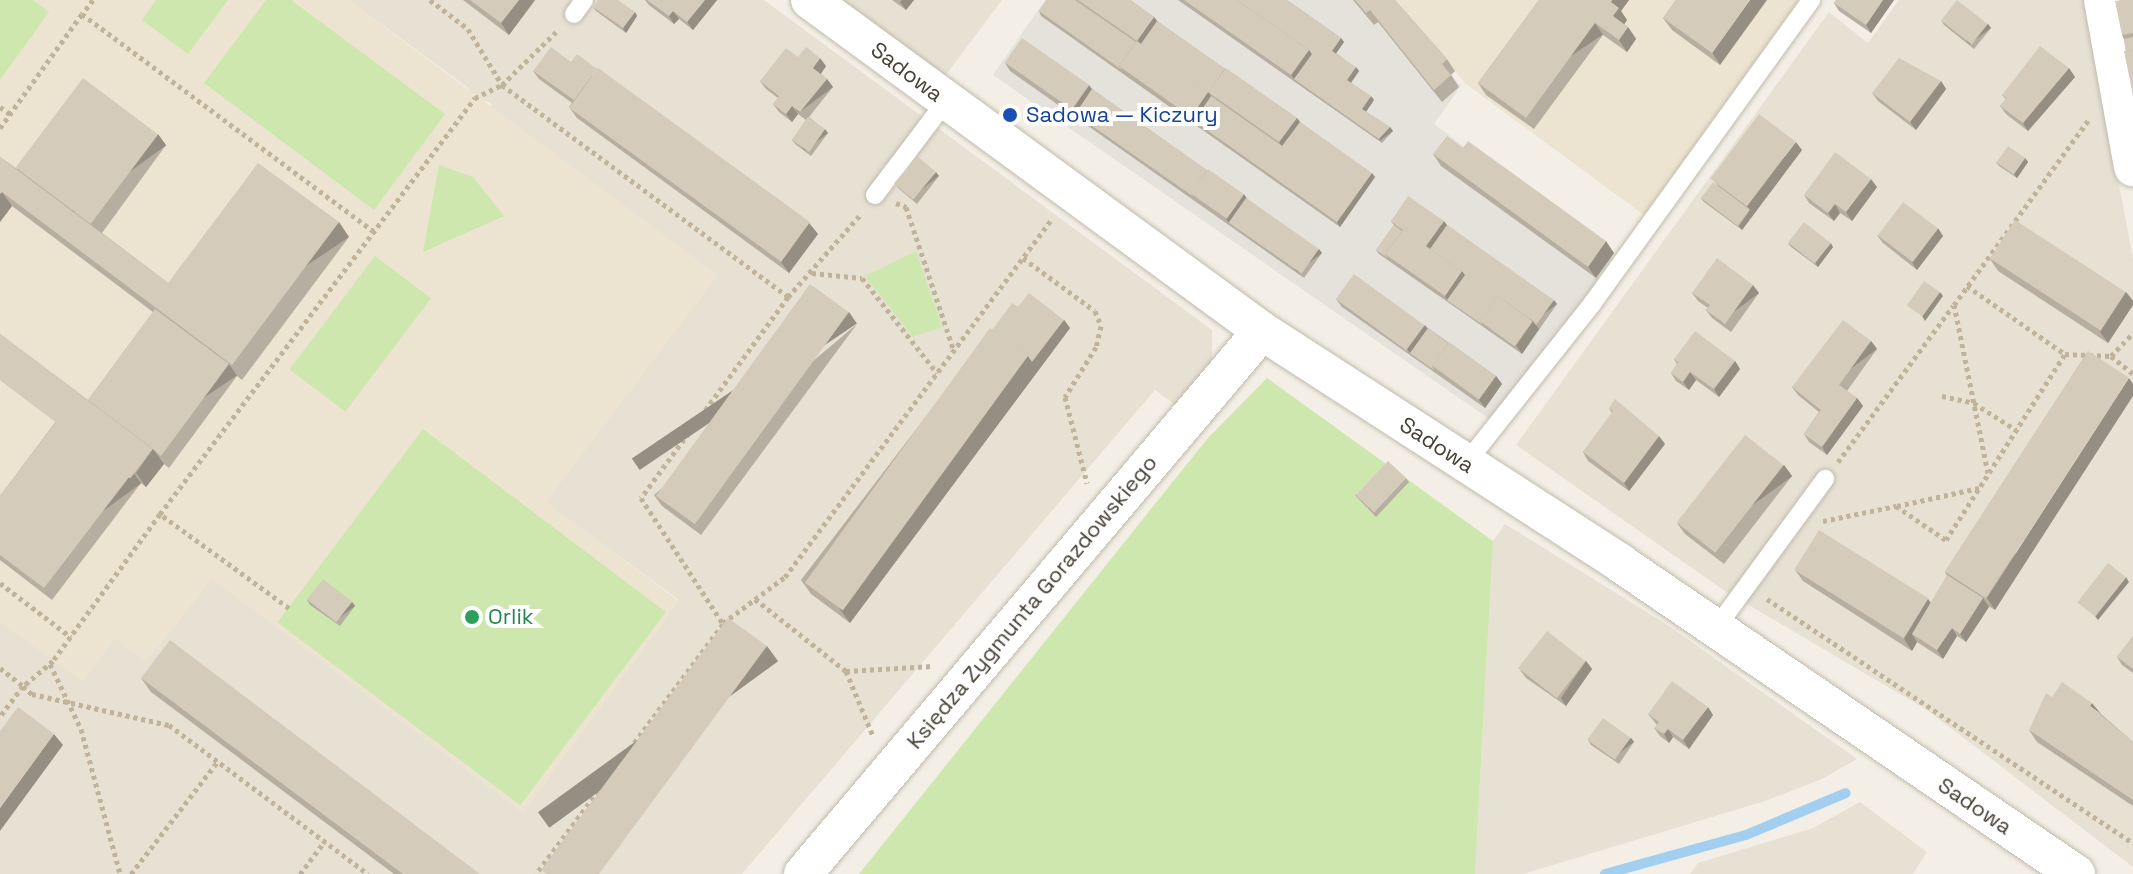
<!DOCTYPE html>
<html>
<head>
<meta charset="utf-8">
<style>
  body { margin:0 }
  #map { position:relative; width:2133px; height:874px; overflow:hidden; background:#f3efe6; font-family:"Space Grotesk",sans-serif }
  div>[style] { position:absolute }
  .residential>* { inset:0; background:#e7e1d4 }
  .industrial>* { inset:0; background:#e5e1db }
  .education>* { inset:0; background:#ece4d0 }
  .green>* { inset:0; background:#cde7ae; transform-origin:0 0 }
  .stream>* { height:10px; margin:-5px; padding:0 5px; transform-origin:5px; border-radius:5px; background:#a2cff0 }
  .path>* { height:5px; margin-top:-2.5px; transform-origin:0; background:repeating-linear-gradient(90deg,#c0b39a 0 4px,transparent 0 8px) }
  .roads { filter:drop-shadow(0 0 2px #c1baab) drop-shadow(0 0 2px #c1baab) }
  .service>* { height:18px; margin:-9px; padding:0 9px; transform-origin:9px; border-radius:9px; background:#fff }
  .minor>* { height:38px; margin:-19px; padding:0 19px; transform-origin:19px; border-radius:19px; background:#fff }
  .wall>* { inset:0; background:#b6afa1 }
  .shaded-wall>* { inset:0; background:#948e83; transform-origin:0 0 }
  .building>* { inset:0; background:#d4cbbb; transform-origin:0 0 }
  .dots>* { width:22px; height:22px; translate:-50% -50%; box-sizing:border-box; border:4px solid #fff; border-radius:50% }
  span { translate:-50% -50%; white-space:nowrap; text-align:center; line-height:1.15; -webkit-text-stroke:8px #fff; paint-order:stroke }
  .street-label { font-size:22px; color:#453f35 }
  .transit-label { font-size:22px; color:#164399 }
  .left { translate:0 -50%; text-align:left }
  .leisure-label { font-size:22px; color:#27864d }
</style>
</head>
<body>
<div id="map">
  <div class="residential">
    <div style="clip-path:polygon(348px 0,764px 0,1212px 330px,1212px 364px,1177px 406px,1155px 390px,742px 874px,0 874px,0 621px,115px 638px,146px 661px,212px 578px,522px 812px,679px 600px,545px 502px,491px 103px,475px 98px,467px 87px)"></div>
    <div style="clip-path:polygon(828px 0,1002px 0,939px 84px)"></div>
    <div style="clip-path:polygon(1899px 0,2084px 0,2133px 258px,2133px 867px,1927px 710px,1725px 591px,1516px 445px,1829px 12px,1868px 43px)"></div>
    <div style="clip-path:polygon(1505px 524px,1669px 626px,1857px 759px,1822px 779px,1765px 801px,1523px 874px,1475px 874px,1493px 541px)"></div>
    <div style="clip-path:polygon(1860px 802px,1927px 852px,1913px 874px,1690px 874px,1698px 863px,1813px 828px)"></div>
  </div>
  <div class="industrial">
    <div style="clip-path:polygon(1045px 0,1388px 0,1461px 86px,1434px 124px,1614px 259px,1491px 420px,993px 75px)"></div>
  </div>
  <div class="education">
    <div style="clip-path:polygon(0 0,348px 0,718px 275px,546px 502px,679px 601px,523px 813px,212px 579px,146px 662px,115px 638px,83px 682px,0 622px)"></div>
    <div style="clip-path:polygon(1393px 0,1799px 0,1644px 215px,1466px 84px)"></div>
  </div>
  <div class="green">
    <div style="clip-path:polygon(0 0,33px 0,49px 12px,0 80px)"></div>
    <div style="clip-path:polygon(156px 0,228px 0,188px 54px,142px 20px)"></div>
    <div style="clip-path:polygon(266px 0,291px 0,445px 114px,374px 210px,204px 83px)"></div>
    <div style="clip-path:polygon(439px 165px,473px 177px,504px 216px,423px 252px)"></div>
    <div style="clip-path:polygon(916px 251px,942px 327px,913px 337px,865px 276px)"></div>
    <div style="left:375px;top:256px;width:70px;height:142px;rotate:37deg"></div>
    <div style="clip-path:polygon(1267px 378px,1493px 541px,1475px 874px,859px 874px,1207px 439px)"></div>
    <div style="left:423px;top:429px;width:304px;height:242px;rotate:37deg"></div>
  </div>
  <div class="stream">
    <div style="left:1605px;top:874px;width:146px;rotate:-15.5deg"></div>
    <div style="left:1746px;top:835px;width:108px;rotate:-22.8deg"></div>
  </div>
  <div class="path">
    <div style="left:93px;top:0;width:18px;rotate:128deg"></div>
    <div style="left:82px;top:14px;width:364px;rotate:36.7deg"></div>
    <div style="left:430px;top:0;width:48px;rotate:37.3deg"></div>
    <div style="left:468px;top:29px;width:66px;rotate:58.7deg"></div>
    <div style="left:502px;top:85px;width:356px;rotate:36.5deg"></div>
    <div style="left:788px;top:297px;width:249px;rotate:126.2deg"></div>
    <div style="left:641px;top:498px;width:150px;rotate:56.9deg"></div>
    <div style="left:723px;top:624px;width:312px;rotate:126.8deg"></div>
    <div style="left:0;top:107px;width:12px;rotate:35deg"></div>
    <div style="left:0;top:128px;width:140px;rotate:-54.3deg"></div>
    <div style="left:896px;top:203px;width:11px;rotate:22deg"></div>
    <div style="left:906px;top:207px;width:152px;rotate:71.6deg"></div>
    <div style="left:1023px;top:258px;width:89px;rotate:36.4deg"></div>
    <div style="left:1095px;top:311px;width:16px;rotate:68deg"></div>
    <div style="left:1101px;top:326px;width:22px;rotate:103deg"></div>
    <div style="left:1096px;top:347px;width:59px;rotate:121.8deg"></div>
    <div style="left:1065px;top:397px;width:89px;rotate:75.7deg"></div>
    <div style="left:812px;top:273px;width:50px;rotate:5.7deg"></div>
    <div style="left:862px;top:278px;width:121px;rotate:51.7deg"></div>
    <div style="left:1967px;top:286px;width:119px;rotate:34.8deg"></div>
    <div style="left:788px;top:297px;width:111px;rotate:-48.7deg"></div>
    <div style="left:2111px;top:356px;width:32px;rotate:-46deg"></div>
    <div style="left:1942px;top:396px;width:33px;rotate:12deg"></div>
    <div style="left:1974px;top:403px;width:50px;rotate:32.7deg"></div>
    <div style="left:1838px;top:462px;width:194px;rotate:-53.6deg"></div>
    <div style="left:1988px;top:473px;width:171px;rotate:-101.4deg"></div>
    <div style="left:1954px;top:305px;width:230px;rotate:-54deg"></div>
    <div style="left:1897px;top:506px;width:84px;rotate:-12.4deg"></div>
    <div style="left:160px;top:514px;width:182px;rotate:126.1deg"></div>
    <div style="left:53px;top:661px;width:39px;rotate:140deg"></div>
    <div style="left:23px;top:686px;width:12px;rotate:42deg"></div>
    <div style="left:32px;top:694px;width:140px;rotate:12.8deg"></div>
    <div style="left:169px;top:725px;width:249px;rotate:36.8deg"></div>
    <div style="left:1823px;top:521px;width:75px;rotate:-11.6deg"></div>
    <div style="left:1896px;top:506px;width:60px;rotate:34.2deg"></div>
    <div style="left:1946px;top:540px;width:221px;rotate:-57.4deg"></div>
    <div style="left:2065px;top:354px;width:46px;rotate:2.5deg"></div>
    <div style="left:2111px;top:356px;width:28px;rotate:39deg"></div>
    <div style="left:0;top:583px;width:89px;rotate:37.3deg"></div>
    <div style="left:755px;top:599px;width:116px;rotate:38.4deg"></div>
    <div style="left:846px;top:671px;width:87px;rotate:-3.3deg"></div>
    <div style="left:1767px;top:599px;width:440px;rotate:33.7deg"></div>
    <div style="left:289px;top:608px;width:160px;rotate:-143.9deg"></div>
    <div style="left:160px;top:514px;width:522px;rotate:-52.87deg"></div>
    <div style="left:475px;top:98px;width:30px;rotate:-26deg"></div>
    <div style="left:502px;top:85px;width:80px;rotate:-44.5deg"></div>
    <div style="left:723px;top:623px;width:77px;rotate:-36.6deg"></div>
    <div style="left:785px;top:577px;width:445px;rotate:-53.3deg"></div>
    <div style="left:50px;top:664px;width:72px;rotate:64.5deg"></div>
    <div style="left:81px;top:729px;width:150px;rotate:74.9deg"></div>
    <div style="left:0;top:668px;width:29px;rotate:38deg"></div>
    <div style="left:23px;top:686px;width:39px;rotate:127deg"></div>
    <div style="left:846px;top:671px;width:70px;rotate:67.4deg"></div>
    <div style="left:131px;top:874px;width:143px;rotate:-52.4deg"></div>
    <div style="left:300px;top:874px;width:41px;rotate:-52.9deg"></div>
  </div>
  <div class="roads">
    <div class="service">
      <div style="left:574px;top:14px;width:17px;rotate:-54deg"></div>
      <div style="left:875px;top:195px;width:118px;rotate:-52.9deg"></div>
      <div style="left:1466px;top:463px;width:203px;rotate:-51.6deg"></div>
      <div style="left:1592px;top:304px;width:375px;rotate:-54.2deg"></div>
      <div style="left:1716px;top:628px;width:185px;rotate:-53.8deg"></div>
    </div>
    <div class="minor">
      <div style="left:810px;top:0;width:560px;rotate:36.22deg"></div>
      <div style="left:1262px;top:331px;width:427px;rotate:32.9deg"></div>
      <div style="left:1620px;top:563px;width:552px;rotate:34.29deg"></div>
      <div style="left:2103px;top:0;width:170px;rotate:79.8deg"></div>
      <div style="left:803px;top:874px;width:711px;rotate:-49.79deg"></div>
    </div>
  </div>
  <div class="wall">
    <div style="clip-path:polygon(463px 0,535px 0,509px 35px)"></div>
    <div style="clip-path:polygon(645px 0,717px 0,693px 30px,679px 19px,674px 24px,649px 5px)"></div>
    <div style="clip-path:polygon(892px 0,914px 0,906px 10px)"></div>
    <div style="clip-path:polygon(1047px 0,1130px 0,1154px 17px,1157px 21px,1225px 69px,1297px 118px,1300px 122px,1375px 177px,1340px 227px,1041px 16px,1039px 11px)"></div>
    <div style="clip-path:polygon(1178px 0,1287px 0,1341px 38px,1344px 42px,1336px 53px,1359px 71px,1351px 83px,1374px 100px,1366px 112px,1390px 127px,1393px 131px,1382px 143px)"></div>
    <div style="clip-path:polygon(1353px 0,1395px 0,1447px 59px,1455px 71px,1451px 75px,1459px 87px,1442px 102px,1378px 22px,1374px 25px)"></div>
    <div style="clip-path:polygon(1539px 0,1629px 0,1621px 11px,1627px 20px,1624px 24px,1628px 27px,1636px 39px,1627px 52px,1603px 35px,1534px 129px,1486px 95px,1478px 83px)"></div>
    <div style="clip-path:polygon(1676px 0,1720px 65px,1672px 30px,1663px 18px)"></div>
    <div style="clip-path:polygon(1836px 0,1894px 0,1871px 33px,1839px 11px,1834px 3px)"></div>
    <div style="clip-path:polygon(2133px 0,2133px 95px,2124px 39px,2122px 35px)"></div>
    <div style="clip-path:polygon(593px 7px,635px 12px,637px 16px,626px 33px,596px 11px)"></div>
    <div style="clip-path:polygon(1941px 20px,1988px 24px,1991px 28px,1974px 49px,1944px 25px)"></div>
    <div style="clip-path:polygon(798px 57px,826px 66px,821px 74px,827px 79px,833px 87px,809px 117px,828px 133px,811px 156px,795px 144px,792px 140px,806px 120px,798px 114px,792px 122px,779px 112px,773px 104px,778px 98px,766px 89px,760px 81px)"></div>
    <div style="clip-path:polygon(571px 62px,809px 223px,818px 234px,789px 273px,577px 118px,569px 107px,572px 103px,539px 79px,533px 71px)"></div>
    <div style="clip-path:polygon(1005px 63px,1092px 89px,1246px 198px,1322px 253px,1304px 278px,1010px 71px)"></div>
    <div style="clip-path:polygon(2075px 77px,2028px 131px,2006px 114px,2000px 106px,2006px 99px,2002px 95px)"></div>
    <div style="clip-path:polygon(1941px 81px,1946px 89px,1916px 130px,1878px 101px,1872px 93px)"></div>
    <div style="clip-path:polygon(166px 145px,102px 233px,168px 283px,349px 237px,242px 380px,237px 376px,169px 468px,164px 464px,146px 487px,141px 483px,52px 600px,0 560px,0 496px,57px 420px,0 377px,0 334px,88px 400px,153px 312px,12px 206px,0 222px,0 157px,17px 169px)"></div>
    <div style="clip-path:polygon(1463px 148px,1614px 253px,1596px 278px,1441px 166px,1433px 154px)"></div>
    <div style="clip-path:polygon(1802px 150px,1742px 230px,1704px 202px,1701px 198px,1718px 186px,1715px 182px)"></div>
    <div style="clip-path:polygon(2025px 158px,2028px 162px,2017px 178px,1999px 166px,1996px 162px)"></div>
    <div style="clip-path:polygon(939px 176px,917px 204px,898px 188px,895px 184px)"></div>
    <div style="clip-path:polygon(1877px 187px,1852px 221px,1840px 213px,1834px 221px,1809px 203px,1804px 195px)"></div>
    <div style="clip-path:polygon(1391px 221px,1447px 225px,1557px 304px,1522px 354px,1379px 254px,1376px 250px,1394px 225px)"></div>
    <div style="clip-path:polygon(1877px 235px,1943px 236px,1917px 270px,1883px 243px)"></div>
    <div style="clip-path:polygon(1788px 243px,1833px 247px,1818px 267px,1791px 247px)"></div>
    <div style="clip-path:polygon(1990px 259px,2126px 292px,2133px 301px,2133px 305px,2108px 343px,1998px 271px)"></div>
    <div style="clip-path:polygon(1692px 293px,1759px 293px,1731px 332px,1712px 318px,1706px 310px,1708px 308px,1698px 301px)"></div>
    <div style="clip-path:polygon(1336px 299px,1428px 328px,1496px 376px,1502px 384px,1485px 408px,1342px 307px)"></div>
    <div style="clip-path:polygon(1018px 307px,1064px 320px,1070px 328px,850px 623px,811px 594px,801px 580px,992px 330px)"></div>
    <div style="clip-path:polygon(857px 324px,701px 535px,662px 506px,654px 495px)"></div>
    <div style="clip-path:polygon(1871px 341px,1877px 349px,1847px 391px,1857px 398px,1863px 406px,1827px 455px,1809px 442px,1804px 434px,1819px 412px,1798px 395px,1792px 387px)"></div>
    <div style="clip-path:polygon(2088px 351px,1995px 610px,1988px 606px,1989px 607px,1966px 642px,1957px 636px,1943px 659px,1917px 642px,1912px 651px,1803px 581px,1795px 570px,1928px 599px,1931px 603px,1947px 576px,1945px 572px)"></div>
    <div style="clip-path:polygon(1674px 359px,1735px 361px,1740px 369px,1719px 397px,1696px 380px,1689px 390px,1676px 381px,1671px 373px,1677px 364px)"></div>
    <div style="clip-path:polygon(1609px 408px,1665px 444px,1629px 491px,1588px 461px,1583px 452px,1612px 413px)"></div>
    <div style="clip-path:polygon(1784px 465px,1792px 476px,1724px 564px,1685px 534px,1677px 523px)"></div>
    <div style="clip-path:polygon(1406px 478px,1409px 482px,1376px 517px,1355px 495px)"></div>
    <div style="clip-path:polygon(307px 600px,352px 602px,355px 606px,340px 626px,310px 605px)"></div>
    <div style="clip-path:polygon(2133px 636px,2133px 673px,2122px 665px,2117px 657px)"></div>
    <div style="clip-path:polygon(1586px 661px,1592px 669px,1566px 706px,1526px 678px,1520px 670px)"></div>
    <div style="clip-path:polygon(141px 678px,480px 874px,394px 874px,151px 692px)"></div>
    <div style="clip-path:polygon(2052px 697px,2101px 714px,2133px 742px,2133px 806px,2037px 742px,2029px 730px)"></div>
    <div style="clip-path:polygon(1648px 714px,1713px 715px,1689px 749px,1673px 737px,1669px 743px,1660px 736px,1654px 728px,1657px 725px)"></div>
    <div style="clip-path:polygon(1631px 738px,1634px 742px,1619px 764px,1591px 745px,1588px 740px)"></div>
  </div>
  <div class="shaded-wall">
    <div style="clip-path:polygon(519px 0,535px 0,509px 35px,501px 23px)"></div>
    <div style="clip-path:polygon(705px 0,717px 0,693px 30px,687px 22px)"></div>
    <div style="clip-path:polygon(902px 0,914px 0,906px 10px,900px 2px)"></div>
    <div style="clip-path:polygon(1612px 0,1629px 0,1621px 11px,1627px 20px,1622px 28px,1613px 16px,1611px 2px)"></div>
    <div style="clip-path:polygon(1750px 0,1767px 0,1720px 65px,1712px 53px)"></div>
    <div style="clip-path:polygon(1883px 0,1894px 0,1871px 33px,1866px 25px)"></div>
    <div style="clip-path:polygon(673px 11px,679px 19px,674px 24px,669px 16px)"></div>
    <div style="clip-path:polygon(635px 12px,637px 16px,626px 33px,623px 28px)"></div>
    <div style="clip-path:polygon(1154px 17px,1160px 25px,1143px 48px,1137px 41px)"></div>
    <div style="left:1595px;top:23px;width:14px;height:117px;rotate:56deg"></div>
    <div style="left:1988px;top:24px;width:5px;height:27px;rotate:53deg"></div>
    <div style="clip-path:polygon(1628px 27px,1636px 39px,1627px 52px,1619px 40px)"></div>
    <div style="clip-path:polygon(1341px 38px,1344px 42px,1335px 55px,1332px 51px)"></div>
    <div style="clip-path:polygon(1309px 50px,1315px 58px,1294px 79px,1297px 83px,1291px 75px)"></div>
    <div style="clip-path:polygon(820px 58px,826px 66px,819px 76px,813px 68px)"></div>
    <div style="clip-path:polygon(1356px 67px,1359px 71px,1350px 84px,1347px 80px)"></div>
    <div style="clip-path:polygon(2069px 68px,2075px 77px,2028px 131px,2023px 123px)"></div>
    <div style="left:827px;top:79px;width:10px;height:43px;rotate:53deg"></div>
    <div style="clip-path:polygon(1941px 81px,1946px 89px,1916px 130px,1910px 122px)"></div>
    <div style="clip-path:polygon(1089px 85px,1095px 93px,1075px 114px,1077px 118px,1072px 110px)"></div>
    <div style="clip-path:polygon(1208px 92px,1214px 100px,1194px 121px,1191px 117px)"></div>
    <div style="clip-path:polygon(1371px 96px,1374px 100px,1365px 113px,1362px 109px)"></div>
    <div style="clip-path:polygon(792px 106px,798px 114px,792px 122px,786px 114px)"></div>
    <div style="clip-path:polygon(1297px 118px,1303px 126px,1285px 151px,1279px 142px)"></div>
    <div style="left:1390px;top:127px;width:5px;height:16px;rotate:53deg"></div>
    <div style="left:825px;top:129px;width:5px;height:29px;rotate:53deg"></div>
    <div style="left:158px;top:134px;width:14px;height:114px;rotate:54deg"></div>
    <div style="clip-path:polygon(1796px 142px,1802px 150px,1742px 230px,1739px 226px,1750px 210px,1747px 206px)"></div>
    <div style="clip-path:polygon(2025px 158px,2028px 162px,2017px 178px,2014px 174px)"></div>
    <div style="left:936px;top:172px;width:5px;height:36px;rotate:53deg"></div>
    <div style="clip-path:polygon(1372px 173px,1375px 177px,1340px 227px,1337px 222px)"></div>
    <div style="clip-path:polygon(1871px 179px,1877px 187px,1852px 221px,1846px 212px)"></div>
    <div style="clip-path:polygon(2px 192px,12px 206px,0 222px,0 194px)"></div>
    <div style="clip-path:polygon(1244px 194px,1249px 202px,1229px 223px,1226px 219px)"></div>
    <div style="clip-path:polygon(1835px 204px,1840px 213px,1834px 221px,1828px 213px)"></div>
    <div style="clip-path:polygon(1444px 221px,1450px 229px,1433px 253px,1426px 246px)"></div>
    <div style="left:339px;top:222px;width:18px;height:179px;rotate:56deg"></div>
    <div style="clip-path:polygon(809px 223px,818px 234px,789px 273px,781px 262px)"></div>
    <div style="clip-path:polygon(1938px 228px,1943px 236px,1917px 270px,1912px 262px)"></div>
    <div style="clip-path:polygon(1606px 241px,1614px 253px,1596px 278px,1588px 267px)"></div>
    <div style="clip-path:polygon(1831px 243px,1833px 247px,1818px 267px,1815px 263px)"></div>
    <div style="left:1319px;top:249px;width:5px;height:31px;rotate:53deg"></div>
    <div style="clip-path:polygon(1462px 271px,1468px 279px,1447px 300px,1445px 296px)"></div>
    <div style="left:1753px;top:285px;width:10px;height:48px;rotate:53deg"></div>
    <div style="clip-path:polygon(1940px 292px,1943px 296px,1925px 321px,1922px 316px)"></div>
    <div style="clip-path:polygon(2126px 292px,2133px 301px,2133px 305px,2108px 343px,2100px 332px)"></div>
    <div style="left:1554px;top:300px;width:5px;height:31px;rotate:53deg"></div>
    <div style="left:849px;top:312px;width:14px;height:262px;rotate:56deg"></div>
    <div style="clip-path:polygon(1064px 320px,1070px 328px,850px 623px,839px 608px,1028px 356px)"></div>
    <div style="clip-path:polygon(1533px 321px,1539px 329px,1522px 354px,1516px 346px)"></div>
    <div style="clip-path:polygon(1425px 325px,1431px 333px,1410px 353px,1407px 349px)"></div>
    <div style="left:1871px;top:341px;width:10px;height:54px;rotate:53deg"></div>
    <div style="clip-path:polygon(1735px 361px,1740px 369px,1719px 397px,1714px 389px)"></div>
    <div style="left:229px;top:364px;width:14px;height:114px;rotate:56deg"></div>
    <div style="clip-path:polygon(1690px 372px,1696px 380px,1689px 390px,1683px 382px)"></div>
    <div style="clip-path:polygon(1496px 376px,1502px 384px,1485px 408px,1479px 400px)"></div>
    <div style="clip-path:polygon(2129px 378px,2133px 384px,2133px 396px,1995px 610px,1987px 598px)"></div>
    <div style="clip-path:polygon(1857px 398px,1863px 406px,1827px 455px,1822px 447px)"></div>
    <div style="clip-path:polygon(1659px 436px,1665px 444px,1629px 491px,1624px 483px)"></div>
    <div style="clip-path:polygon(153px 449px,164px 464px,146px 487px,136px 473px)"></div>
    <div style="left:1784px;top:465px;width:14px;height:110px;rotate:54deg"></div>
    <div style="left:133px;top:472px;width:14px;height:146px;rotate:54deg"></div>
    <div style="clip-path:polygon(2126px 577px,2129px 582px,2098px 620px,2095px 616px)"></div>
    <div style="clip-path:polygon(1983px 598px,1989px 607px,1966px 642px,1960px 634px)"></div>
    <div style="clip-path:polygon(1928px 599px,1936px 611px,1912px 634px,1917px 642px,1912px 651px,1904px 639px)"></div>
    <div style="left:352px;top:602px;width:5px;height:25px;rotate:53deg"></div>
    <div style="clip-path:polygon(1952px 628px,1957px 636px,1943px 659px,1937px 650px)"></div>
    <div style="left:767px;top:646px;width:19px;height:283px;rotate:54deg"></div>
    <div style="clip-path:polygon(1586px 661px,1592px 669px,1566px 706px,1561px 698px)"></div>
    <div style="clip-path:polygon(2092px 703px,2101px 714px,2090px 706px)"></div>
    <div style="clip-path:polygon(1708px 707px,1713px 715px,1689px 749px,1683px 740px)"></div>
    <div style="clip-path:polygon(1668px 729px,1673px 737px,1669px 743px,1664px 734px)"></div>
    <div style="clip-path:polygon(54px 734px,63px 745px,0 831px,0 808px)"></div>
    <div style="left:1631px;top:738px;width:5px;height:27px;rotate:53deg"></div>
  </div>
  <div class="building">
    <div style="clip-path:polygon(470px 0,519px 0,501px 23px)"></div>
    <div style="clip-path:polygon(598px 0,618px 0,635px 12px,623px 28px,593px 7px)"></div>
    <div style="clip-path:polygon(647px 0,705px 0,687px 22px,673px 11px,669px 16px)"></div>
    <div style="clip-path:polygon(1047px 0,1075px 0,1136px 42px,1119px 66px,1122px 70px,1039px 11px)"></div>
    <div style="clip-path:polygon(1078px 0,1130px 0,1154px 17px,1137px 41px)"></div>
    <div style="clip-path:polygon(1184px 0,1237px 0,1309px 50px,1291px 75px)"></div>
    <div style="clip-path:polygon(1237px 0,1287px 0,1341px 38px,1332px 51px,1356px 67px,1347px 80px,1371px 96px,1362px 109px,1390px 127px,1379px 139px,1294px 79px,1312px 54px,1309px 50px)"></div>
    <div style="clip-path:polygon(1355px 0,1395px 0,1447px 59px,1442px 64px,1451px 75px,1434px 90px,1370px 10px,1366px 13px)"></div>
    <div style="clip-path:polygon(1539px 0,1612px 0,1611px 2px,1619px 8px,1613px 16px,1628px 27px,1619px 40px,1595px 23px,1526px 118px,1478px 83px)"></div>
    <div style="clip-path:polygon(1676px 0,1750px 0,1712px 53px,1663px 18px)"></div>
    <div style="clip-path:polygon(1836px 0,1883px 0,1866px 25px,1834px 3px)"></div>
    <div style="left:1957px;top:0;width:39px;height:26px;rotate:38deg"></div>
    <div style="clip-path:polygon(2121px 0,2133px 0,2133px 33px,2122px 35px,2115px 1px)"></div>
    <div style="left:1157px;top:21px;width:83px;height:29px;rotate:35deg"></div>
    <div style="clip-path:polygon(2133px 37px,2133px 50px,2126px 51px,2124px 39px)"></div>
    <div style="left:1022px;top:38px;width:82px;height:30px;rotate:35deg"></div>
    <div style="clip-path:polygon(1137px 41px,1208px 92px,1226px 68px,1297px 118px,1279px 142px,1208px 92px,1191px 117px,1119px 66px)"></div>
    <div style="clip-path:polygon(2040px 46px,2069px 68px,2023px 123px,2000px 106px,2007px 98px,2002px 95px)"></div>
    <div style="clip-path:polygon(551px 47px,571px 62px,577px 54px,597px 69px,574px 100px,533px 71px)"></div>
    <div style="clip-path:polygon(806px 47px,820px 58px,813px 68px,827px 79px,800px 112px,792px 106px,786px 114px,773px 104px,779px 96px,760px 81px,786px 48px,798px 57px)"></div>
    <div style="clip-path:polygon(2133px 50px,2133px 95px,2124px 51px)"></div>
    <div style="clip-path:polygon(1899px 58px,1941px 81px,1910px 122px,1872px 93px)"></div>
    <div style="left:598px;top:68px;width:262px;height:49px;rotate:36deg"></div>
    <div style="left:83px;top:78px;width:94px;height:112px;rotate:37deg"></div>
    <div style="clip-path:polygon(1092px 89px,1207px 170px,1191px 194px,1194px 197px,1075px 114px)"></div>
    <div style="clip-path:polygon(1211px 96px,1282px 146px,1300px 122px,1372px 173px,1337px 222px,1194px 121px)"></div>
    <div style="left:1759px;top:114px;width:46px;height:81px;rotate:37deg"></div>
    <div style="left:808px;top:117px;width:21px;height:28px;rotate:35deg"></div>
    <div style="clip-path:polygon(1447px 136px,1463px 148px,1468px 141px,1606px 241px,1588px 267px,1433px 154px)"></div>
    <div style="left:2008px;top:146px;width:21px;height:20px;rotate:35deg"></div>
    <div style="clip-path:polygon(1835px 152px,1871px 179px,1846px 212px,1835px 204px,1828px 213px,1804px 195px)"></div>
    <div style="left:917px;top:156px;width:25px;height:36px;rotate:40deg"></div>
    <div style="clip-path:polygon(0 157px,168px 283px,258px 163px,339px 222px,232px 365px,2px 192px,0 194px)"></div>
    <div style="left:1208px;top:169px;width:44px;height:30px;rotate:35deg"></div>
    <div style="left:1713px;top:182px;width:46px;height:20px;rotate:37deg"></div>
    <div style="clip-path:polygon(1408px 196px,1444px 221px,1426px 246px,1462px 271px,1445px 296px,1385px 254px,1403px 230px,1391px 221px)"></div>
    <div style="left:1246px;top:198px;width:89px;height:30px;rotate:35deg"></div>
    <div style="left:1903px;top:202px;width:44px;height:42px;rotate:37deg"></div>
    <div style="left:2015px;top:220px;width:132px;height:46px;rotate:33deg"></div>
    <div style="left:1804px;top:222px;width:34px;height:26px;rotate:38deg"></div>
    <div style="clip-path:polygon(1394px 225px,1402px 231px,1385px 254px,1388px 258px,1376px 250px)"></div>
    <div style="clip-path:polygon(1447px 225px,1554px 300px,1536px 325px,1533px 321px,1498px 296px,1480px 321px,1483px 325px,1447px 300px,1465px 275px,1462px 271px,1430px 249px)"></div>
    <div style="clip-path:polygon(1717px 258px,1753px 285px,1725px 324px,1706px 310px,1710px 305px,1692px 293px)"></div>
    <div style="left:1354px;top:274px;width:87px;height:31px;rotate:36deg"></div>
    <div style="left:1924px;top:281px;width:19px;height:30px;rotate:35deg"></div>
    <div style="left:810px;top:284px;width:48px;height:262px;rotate:36deg"></div>
    <div style="clip-path:polygon(1029px 293px,1064px 320px,1032px 362px,1028px 356px,992px 330px,1012px 303px,1018px 307px)"></div>
    <div style="left:1498px;top:296px;width:43px;height:31px;rotate:36deg"></div>
    <div style="clip-path:polygon(155px 309px,229px 364px,161px 456px,153px 449px,88px 400px)"></div>
    <div style="clip-path:polygon(1843px 320px,1871px 341px,1839px 385px,1857px 398px,1822px 447px,1804px 434px,1821px 410px,1792px 387px)"></div>
    <div style="left:990px;top:328px;width:47px;height:315px;rotate:36deg"></div>
    <div style="clip-path:polygon(1428px 328px,1448px 343px,1432px 366px,1434px 370px,1410px 353px)"></div>
    <div style="clip-path:polygon(1695px 331px,1735px 361px,1714px 389px,1690px 372px,1683px 382px,1671px 373px,1678px 362px,1674px 359px)"></div>
    <div style="left:0;top:334px;width:191px;height:37px;rotate:37deg"></div>
    <div style="left:1449px;top:342px;width:58px;height:29px;rotate:36deg"></div>
    <div style="left:2088px;top:351px;width:49px;height:263px;rotate:33deg"></div>
    <div style="clip-path:polygon(1615px 399px,1659px 436px,1624px 483px,1583px 452px,1613px 411px,1609px 408px)"></div>
    <div style="clip-path:polygon(60px 417px,133px 472px,44px 588px,0 555px,0 496px)"></div>
    <div style="left:1745px;top:435px;width:49px;height:111px;rotate:38deg"></div>
    <div style="left:1388px;top:461px;width:25px;height:47px;rotate:43deg"></div>
    <div style="left:1819px;top:530px;width:129px;height:47px;rotate:32deg"></div>
    <div style="left:2108px;top:563px;width:23px;height:50px;rotate:38deg"></div>
    <div style="clip-path:polygon(1947px 575px,1983px 598px,1960px 634px,1952px 628px,1937px 650px,1912px 634px)"></div>
    <div style="left:323px;top:579px;width:37px;height:26px;rotate:38deg"></div>
    <div style="clip-path:polygon(728px 618px,767px 646px,599px 874px,547px 874px,541px 870px)"></div>
    <div style="left:1547px;top:631px;width:49px;height:47px;rotate:38deg"></div>
    <div style="clip-path:polygon(2133px 636px,2133px 669px,2117px 657px)"></div>
    <div style="clip-path:polygon(170px 640px,480px 874px,403px 874px,141px 678px)"></div>
    <div style="clip-path:polygon(1672px 681px,1708px 707px,1683px 740px,1668px 729px,1664px 734px,1654px 728px,1659px 722px,1648px 714px)"></div>
    <div style="clip-path:polygon(2062px 682px,2092px 703px,2090px 706px,2133px 742px,2133px 800px,2029px 730px,2046px 693px,2052px 697px)"></div>
    <div style="clip-path:polygon(18px 707px,54px 734px,0 808px,0 731px)"></div>
    <div style="left:1603px;top:718px;width:34px;height:27px;rotate:36deg"></div>
  </div>
  <div class="dots">
    <div style="left:1010px;top:115px;background:#1a4fb4"></div>
    <div style="left:472px;top:617px;background:#2e9e5b"></div>
  </div>
  <div class="street-label">
    <span style="left:907px;top:72px;rotate:37deg">Sadowa</span>
    <span style="left:1437px;top:445px;rotate:33deg">Sadowa</span>
    <span style="left:1032px;top:602px;rotate:-50deg">Księdza Zygmunta Gorazdowskiego</span>
    <span style="left:1975px;top:806px;rotate:34deg">Sadowa</span>
  </div>
  <div class="transit-label">
    <span class="left" style="left:1026px;top:115px">Sadowa — Kiczury</span>
  </div>
  <div class="leisure-label">
    <span class="left" style="left:488px;top:617px">Orlik</span>
  </div>
</div>
</body>
</html>
